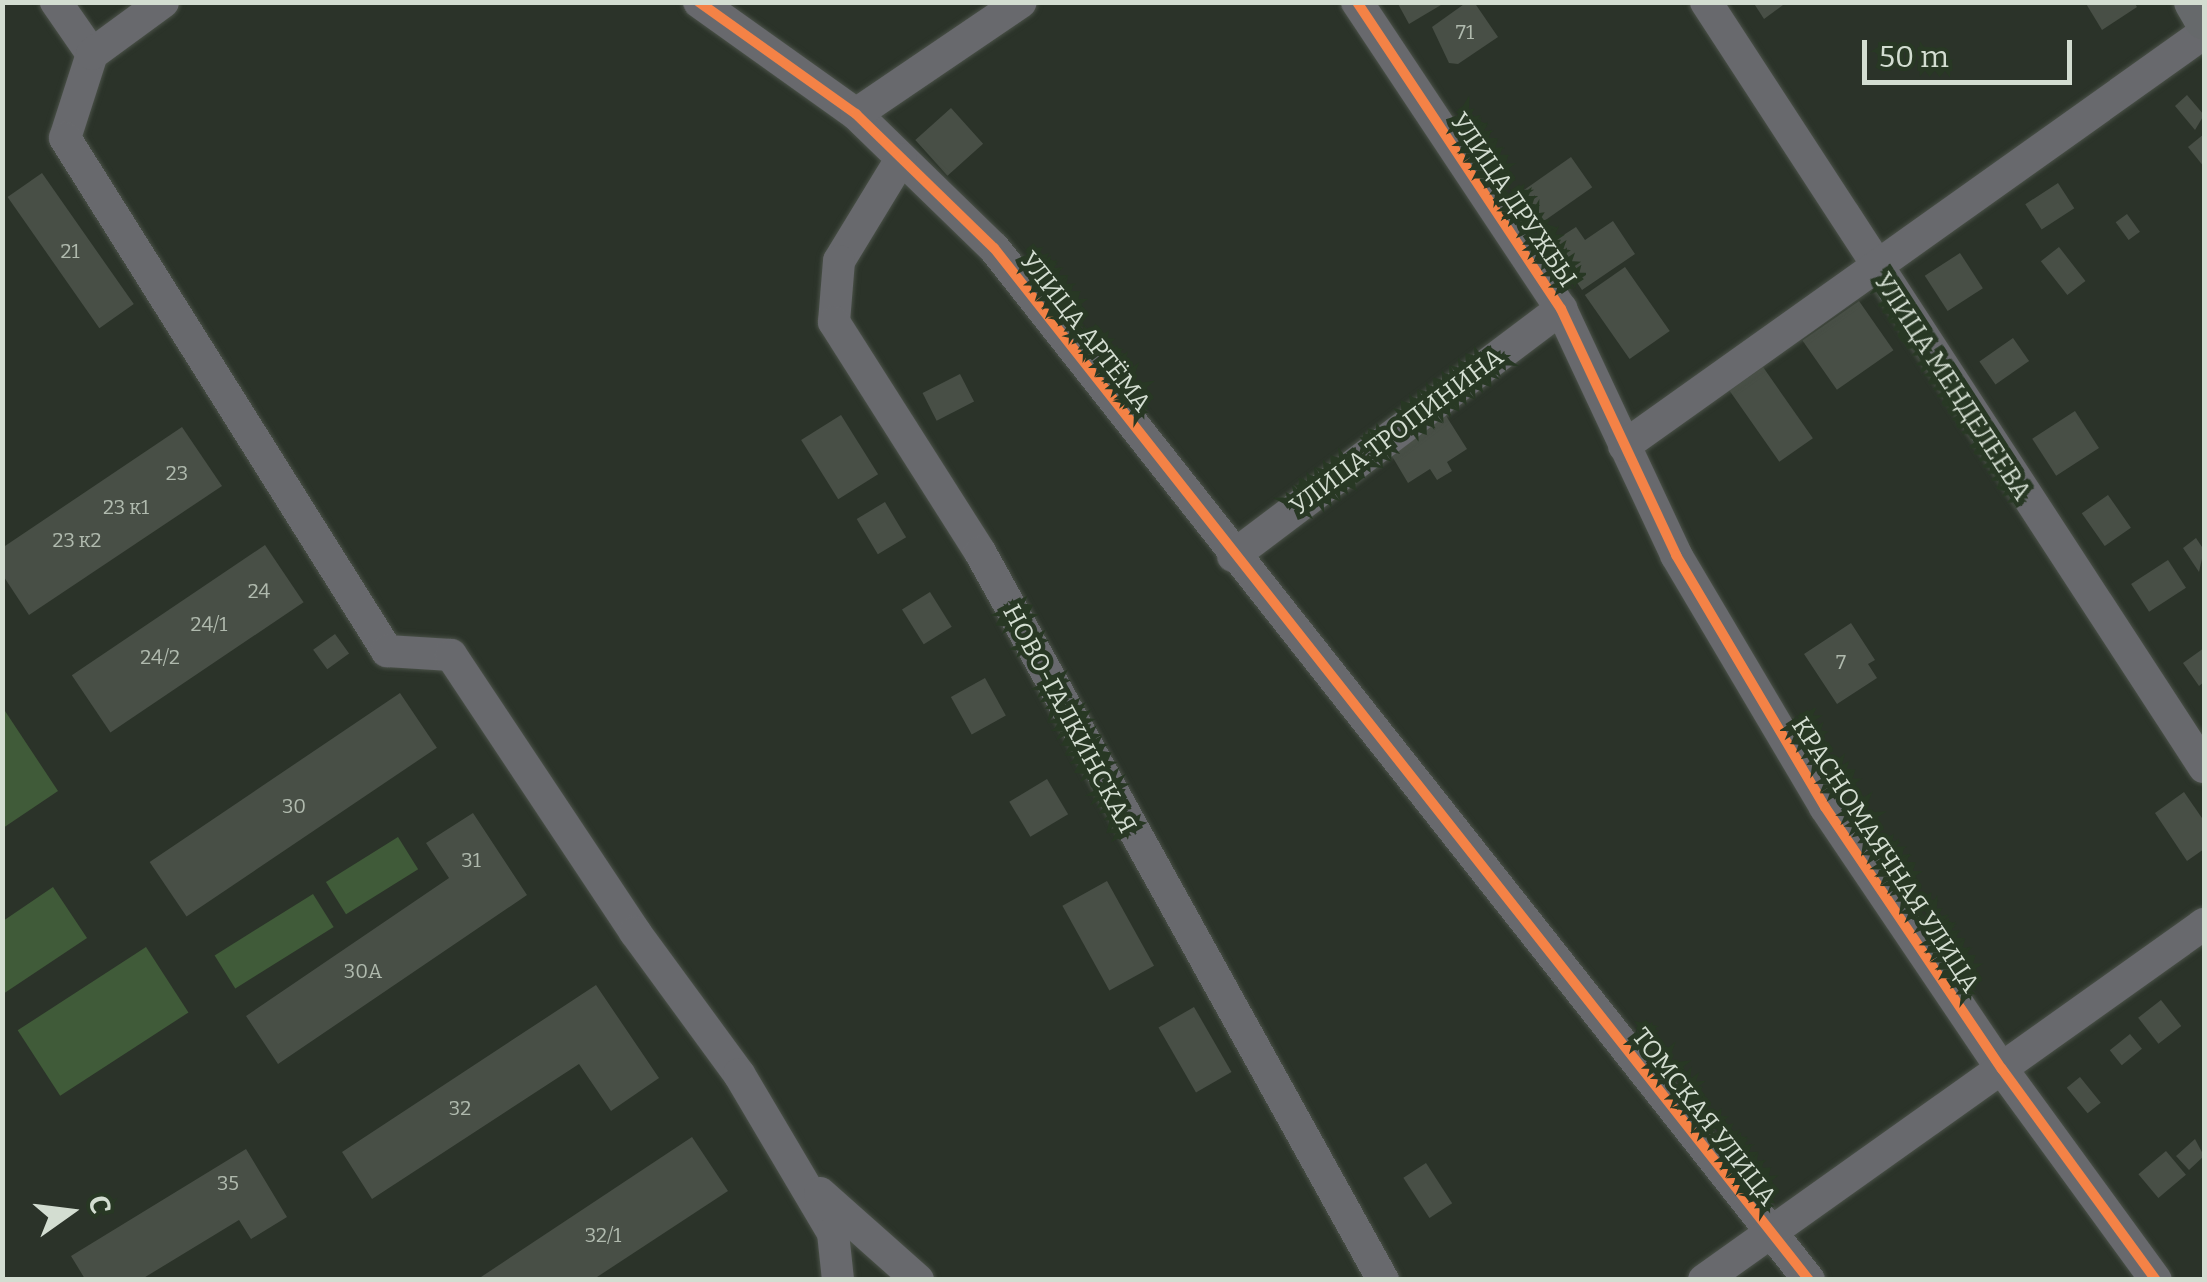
<!DOCTYPE html>
<html>
<head>
<meta charset="utf-8">
<style>
  body { margin:0 }
  #map { position:relative; width:2207px; height:1282px; overflow:hidden; background:#2b3329; font-family:Bitter,serif }
  div>[style] { position:absolute }
  .green>* { inset:0; background:#405b39; transform-origin:0 0 }
  .building>* { inset:0; background:#484f46; transform-origin:0 0 }
  .roads { filter:drop-shadow(0 0 2px #4a5148) drop-shadow(0 0 2px #4a5148) }
  .minor>* { height:32px; margin:-16px; padding:0 16px; transform-origin:16px; border-radius:16px; background:#68696d }
  .major>* { height:40px; margin:-20px; padding:0 20px; transform-origin:20px; border-radius:20px; background:#66696b }
  .cycleway>* { height:10px; margin:-5px; padding:0 5px; transform-origin:5px; border-radius:5px; background:#f48246 }
  span { translate:-50% -50%; white-space:nowrap; text-align:center; line-height:1.15; -webkit-text-stroke:9px #283824; paint-order:stroke }
  .number-label { font-size:20px; color:#b0baae }
  .number-label span { -webkit-text-stroke-width:0 }
  .street-label { font-size:25px; color:#d3ddd1 }
  .frame { position:absolute; inset:0; border:5px solid #d3ddd1; pointer-events:none }
  .north { position:absolute; left:20px; top:1162px; width:100px; height:100px; -webkit-text-stroke:8px #283824; paint-order:stroke; rotate:76deg; font-size:28px; font-weight:700; line-height:40px; text-align:center; color:#d3ddd1 }
  .north::after { content:''; display:block; margin:auto; width:35px; height:45px; background:#d3ddd1; clip-path:polygon(50% 0,100% 100%,50% 72%,0 100%) }
  .scale { position:absolute; left:1862px; top:40px; width:210px; height:45px; box-sizing:border-box; border:5px solid #d3ddd1; border-top:0; padding-left:12px; font-size:30px; line-height:35px; white-space:nowrap; color:#d3ddd1; -webkit-text-stroke:8px #283824; paint-order:stroke }
</style>
</head>
<body>
<div id="map">
  <div class="green">
    <div style="clip-path:polygon(3px 708px,58px 791px,3px 828px,2px 828px)"></div>
    <div style="left:398px;top:837px;width:38px;height:85px;rotate:58deg"></div>
    <div style="clip-path:polygon(53px 887px,87px 938px,3px 994px,3px 921px)"></div>
    <div style="left:313px;top:894px;width:39px;height:116px;rotate:58deg"></div>
    <div style="left:146px;top:947px;width:78px;height:153px;rotate:57deg"></div>
  </div>
  <div class="building">
    <div style="clip-path:polygon(1397px 2px,1446px 2px,1409px 24px)"></div>
    <div style="clip-path:polygon(1467px 2px,1474px 2px,1498px 37px,1458px 64px,1449px 63px,1432px 27px)"></div>
    <div style="clip-path:polygon(1753px 2px,1787px 2px,1764px 19px)"></div>
    <div style="clip-path:polygon(2085px 2px,2134px 2px,2137px 7px,2102px 30px)"></div>
    <div style="clip-path:polygon(2187px 95px,2204px 115px,2195px 130px,2175px 106px)"></div>
    <div style="left:951px;top:108px;width:48px;height:48px;rotate:48deg"></div>
    <div style="clip-path:polygon(2204px 134px,2204px 167px,2188px 147px)"></div>
    <div style="left:1571px;top:157px;width:37px;height:60px;rotate:55deg"></div>
    <div style="left:42px;top:173px;width:160px;height:42px;rotate:55deg"></div>
    <div style="left:2058px;top:183px;width:30px;height:39px;rotate:57deg"></div>
    <div style="left:2127px;top:214px;width:22px;height:14px;rotate:54deg"></div>
    <div style="clip-path:polygon(1613px 221px,1635px 254px,1582px 290px,1551px 243px,1576px 227px,1585px 240px)"></div>
    <div style="left:2059px;top:247px;width:43px;height:23px;rotate:52deg"></div>
    <div style="left:1960px;top:253px;width:42px;height:42px;rotate:57deg"></div>
    <div style="left:1625px;top:267px;width:78px;height:49px;rotate:55deg"></div>
    <div style="left:1859px;top:301px;width:60px;height:69px;rotate:55deg"></div>
    <div style="left:2013px;top:338px;width:28px;height:41px;rotate:55deg"></div>
    <div style="left:1763px;top:367px;width:87px;height:41px;rotate:55deg"></div>
    <div style="left:960px;top:374px;width:31px;height:42px;rotate:63deg"></div>
    <div style="clip-path:polygon(1443px 411px,1467px 449px,1447px 462px,1452px 471px,1437px 480px,1430px 469px,1408px 483px,1386px 446px)"></div>
    <div style="left:2075px;top:411px;width:44px;height:51px;rotate:57deg"></div>
    <div style="left:841px;top:415px;width:70px;height:47px;rotate:58deg"></div>
    <div style="clip-path:polygon(182px 427px,222px 486px,29px 615px,2px 574px,2px 548px)"></div>
    <div style="left:2108px;top:495px;width:40px;height:32px;rotate:55deg"></div>
    <div style="left:885px;top:502px;width:41px;height:33px;rotate:59deg"></div>
    <div style="clip-path:polygon(2196px 538px,2204px 550px,2199px 572px,2183px 548px)"></div>
    <div style="left:265px;top:545px;width:69px;height:233px;rotate:56deg"></div>
    <div style="left:2168px;top:560px;width:33px;height:44px;rotate:57deg"></div>
    <div style="left:930px;top:592px;width:41px;height:33px;rotate:58deg"></div>
    <div style="clip-path:polygon(1851px 623px,1875px 660px,1868px 664px,1877px 678px,1837px 704px,1804px 654px)"></div>
    <div style="left:335px;top:634px;width:24px;height:27px;rotate:54deg"></div>
    <div style="clip-path:polygon(2204px 648px,2204px 682px,2199px 686px,2183px 663px)"></div>
    <div style="left:985px;top:678px;width:43px;height:39px;rotate:61deg"></div>
    <div style="left:400px;top:693px;width:66px;height:302px;rotate:56deg"></div>
    <div style="left:1047px;top:779px;width:41px;height:44px;rotate:59deg"></div>
    <div style="clip-path:polygon(2184px 792px,2204px 821px,2204px 849px,2187px 861px,2155px 813px)"></div>
    <div style="clip-path:polygon(473px 813px,527px 895px,278px 1064px,246px 1016px,449px 878px,426px 843px)"></div>
    <div style="left:1107px;top:881px;width:97px;height:51px;rotate:61deg"></div>
    <div style="clip-path:polygon(596px 985px,659px 1078px,611px 1111px,579px 1064px,372px 1199px,342px 1152px)"></div>
    <div style="left:2161px;top:1000px;width:33px;height:29px;rotate:52deg"></div>
    <div style="left:1194px;top:1007px;width:75px;height:41px;rotate:60deg"></div>
    <div style="left:2130px;top:1034px;width:19px;height:26px;rotate:51deg"></div>
    <div style="left:2080px;top:1077px;width:33px;height:17px;rotate:51deg"></div>
    <div style="clip-path:polygon(692px 1137px,728px 1191px,594px 1279px,478px 1279px)"></div>
    <div style="clip-path:polygon(2195px 1139px,2204px 1156px,2189px 1170px,2176px 1156px)"></div>
    <div style="clip-path:polygon(246px 1149px,287px 1217px,251px 1239px,239px 1220px,142px 1279px,85px 1279px,71px 1256px)"></div>
    <div style="left:2166px;top:1151px;width:31px;height:36px;rotate:50deg"></div>
    <div style="left:1426px;top:1163px;width:48px;height:27px;rotate:57deg"></div>
  </div>
  <div class="roads">
    <div class="minor">
      <div style="left:56px;top:2px;width:63px;rotate:55.3deg"></div>
      <div style="left:699px;top:2px;width:193px;rotate:35.5deg"></div>
      <div style="left:856px;top:114px;width:192px;rotate:44.2deg"></div>
      <div style="left:994px;top:248px;width:1315px;rotate:51.7deg"></div>
      <div style="left:1357px;top:2px;width:369px;rotate:56.4deg"></div>
      <div style="left:1561px;top:309px;width:272px;rotate:64.9deg"></div>
      <div style="left:1676px;top:555px;width:293px;rotate:59.4deg"></div>
      <div style="left:1825px;top:807px;width:316px;rotate:56deg"></div>
      <div style="left:2002px;top:1069px;width:261px;rotate:53.9deg"></div>
      <div style="left:1706px;top:2px;width:913px;rotate:56.94deg"></div>
      <div style="left:92px;top:54px;width:88px;rotate:107.8deg"></div>
      <div style="left:65px;top:138px;width:606px;rotate:57.88deg"></div>
      <div style="left:387px;top:651px;width:64px;rotate:3.6deg"></div>
      <div style="left:451px;top:655px;width:333px;rotate:56.4deg"></div>
      <div style="left:635px;top:932px;width:176px;rotate:53.8deg"></div>
      <div style="left:739px;top:1074px;width:185px;rotate:59.4deg"></div>
      <div style="left:833px;top:1233px;width:47px;rotate:83.9deg"></div>
      <div style="left:92px;top:54px;width:88px;rotate:-36.2deg"></div>
      <div style="left:856px;top:114px;width:199px;rotate:-34.2deg"></div>
      <div style="left:901px;top:159px;width:119px;rotate:121.3deg"></div>
      <div style="left:839px;top:261px;width:61px;rotate:94.7deg"></div>
      <div style="left:834px;top:322px;width:272px;rotate:57.6deg"></div>
      <div style="left:980px;top:552px;width:832px;rotate:61.03deg"></div>
      <div style="left:1624px;top:446px;width:712px;rotate:-35.45deg"></div>
      <div style="left:1233px;top:556px;width:411px;rotate:-37deg"></div>
      <div style="left:820px;top:1193px;width:131px;rotate:41.6deg"></div>
      <div style="left:1704px;top:1280px;width:614px;rotate:-35.45deg"></div>
    </div>
    <div class="major">
      <div style="left:2194px;top:2px;width:20px;rotate:60deg"></div>
    </div>
  </div>
  <div class="cycleway">
    <div style="left:699px;top:2px;width:193px;rotate:35.5deg"></div>
    <div style="left:856px;top:114px;width:192px;rotate:44.2deg"></div>
    <div style="left:994px;top:248px;width:1315px;rotate:51.7deg"></div>
    <div style="left:1357px;top:2px;width:369px;rotate:56.4deg"></div>
    <div style="left:1561px;top:309px;width:272px;rotate:64.9deg"></div>
    <div style="left:1676px;top:555px;width:293px;rotate:59.4deg"></div>
    <div style="left:1825px;top:807px;width:316px;rotate:56deg"></div>
    <div style="left:2002px;top:1069px;width:261px;rotate:53.9deg"></div>
  </div>
  <div class="number-label">
    <span style="left:1465px;top:32px">71</span>
    <span style="left:70px;top:251px">21</span>
    <span style="left:177px;top:473px">23</span>
    <span style="left:126px;top:507px">23 к1</span>
    <span style="left:77px;top:540px">23 к2</span>
    <span style="left:259px;top:591px">24</span>
    <span style="left:209px;top:624px">24/1</span>
    <span style="left:160px;top:657px">24/2</span>
    <span style="left:1841px;top:662px">7</span>
    <span style="left:294px;top:806px">30</span>
    <span style="left:471px;top:860px">31</span>
    <span style="left:363px;top:971px">30А</span>
    <span style="left:460px;top:1108px">32</span>
    <span style="left:228px;top:1183px">35</span>
    <span style="left:603px;top:1235px">32/1</span>
  </div>
  <div class="street-label">
    <span style="left:1513px;top:200px;rotate:56deg">УЛИЦА ДРУЖБЫ</span>
    <span style="left:1085px;top:332px;rotate:52deg">УЛИЦА АРТЁМА</span>
    <span style="left:1952px;top:387px;rotate:57deg">УЛИЦА МЕНДЕЛЕЕВА</span>
    <span style="left:1397px;top:432px;rotate:-37deg">УЛИЦА ТРОПИНИНА</span>
    <span style="left:1069px;top:719px;rotate:62deg">НОВО-ГАЛКИНСКАЯ</span>
    <span style="left:1885px;top:855px;rotate:57deg">КРАСНОМАЯЧНАЯ УЛИЦА</span>
    <span style="left:1704px;top:1117px;rotate:52deg">ТОМСКАЯ УЛИЦА</span>
  </div>
  <div class="frame"></div>
  <div class="north">С</div>
  <div class="scale">50 m</div>
</div>
</body>
</html>
